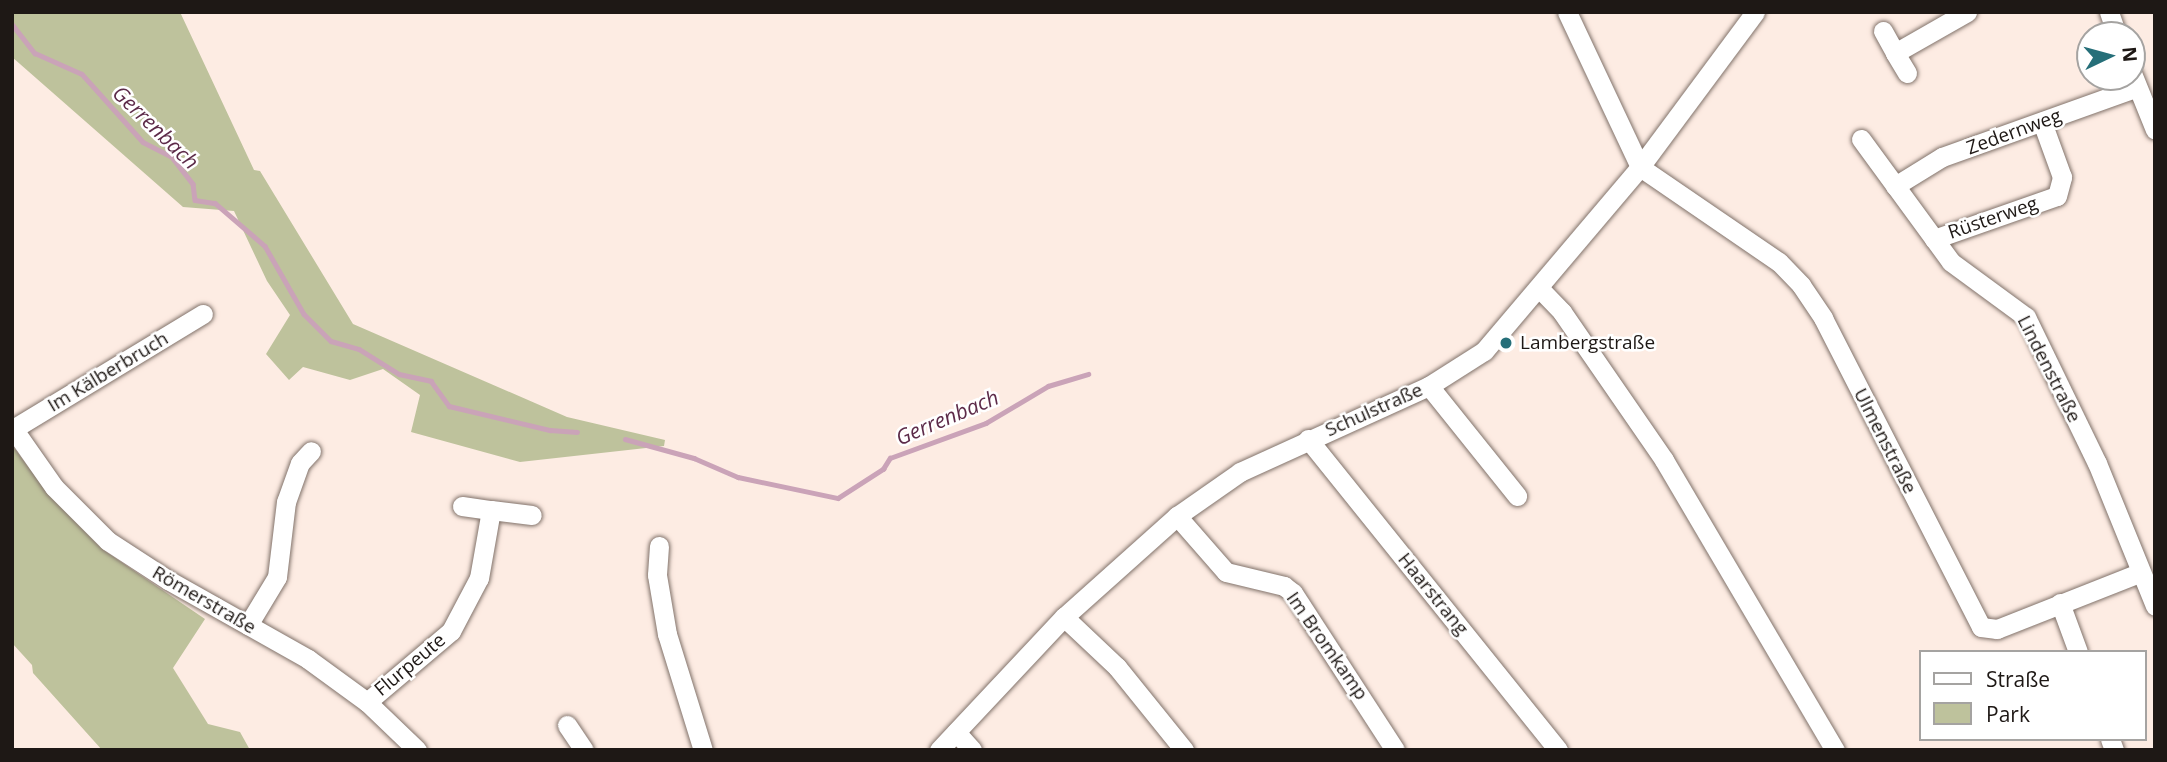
<!DOCTYPE html>
<html>
<head>
<meta charset="utf-8">
<style>
  body { margin:0 }
  #map { position:relative; width:2167px; height:762px; overflow:hidden; background:#fdece3; font-family:"Open Sans",sans-serif }
  div>[style] { position:absolute }
  .green>* { inset:0; background:#bec29c }
  .stream>* { height:4.5px; margin:-2.25px; padding:0 2.25px; transform-origin:2.25px; border-radius:2.25px; background:#caa3b8 }
  .roads { filter:drop-shadow(0 0 2px #81726a) drop-shadow(0 0 2px #81726a) }
  .minor>* { height:19px; margin:-9.5px; padding:0 9.5px; transform-origin:9.5px; border-radius:9.5px; background:#fff }
  .dots>* { width:19px; height:19px; translate:-50% -50%; box-sizing:border-box; border:4px solid #fff; border-radius:50% }
  span { translate:-50% -50%; white-space:nowrap; text-align:center; line-height:1.15; -webkit-text-stroke:5px #fff; paint-order:stroke }
  .street-label { font-size:19px; color:#1e1815 }
  .poi-label { font-size:19px; color:#1e1815 }
  .left { translate:0 -50%; text-align:left }
  .water-label { font-size:21px; color:#5d2b49; font-style:italic }
  .frame { position:absolute; inset:0; border:14px solid #1e1815; pointer-events:none }
  .legend { position:absolute; left:1919px; top:650px; width:228px; height:91px; box-sizing:border-box; background:#fff; border:2px solid #a5a3a1; margin:0; padding:9px 12px; list-style:none; font-size:21px; color:#1e1815 }
  .legend li { display:flex; align-items:center; gap:14px; height:35px }
  .legend b { width:35px; border:2px solid #a5a3a1 }
  .north { position:absolute; left:2076px; top:21px; width:70px; height:70px; box-sizing:border-box; background:#fff; border:2px solid #a5a3a1; border-radius:50%; rotate:85deg; font-size:19px; font-weight:700; line-height:28px; text-align:center; color:#1e1815 }
  .north::after { content:''; display:block; margin:auto; width:24px; height:32px; background:#266f79; clip-path:polygon(50% 0,100% 100%,50% 72%,0 100%) }
</style>
</head>
<body>
<div id="map">
  <div class="green">
    <div style="clip-path:polygon(12px 12px,180px 12px,254px 170px,260px 171px,353px 324px,567px 417px,665px 440px,664px 446px,520px 462px,411px 432px,420px 395px,383px 369px,350px 380px,303px 367px,289px 380px,266px 354px,290px 315px,267px 281px,234px 211px,183px 207px,12px 57px)"></div>
    <div style="clip-path:polygon(12px 445px,49px 495px,102px 549px,205px 619px,173px 668px,208px 724px,240px 732px,250px 750px,102px 750px,33px 673px,32px 665px,12px 643px)"></div>
  </div>
  <div class="stream">
    <div style="left:12px;top:24px;width:37px;rotate:52deg"></div>
    <div style="left:35px;top:53px;width:51px;rotate:24.1deg"></div>
    <div style="left:82px;top:74px;width:91px;rotate:48.1deg"></div>
    <div style="left:143px;top:142px;width:33px;rotate:27deg"></div>
    <div style="left:172px;top:157px;width:34px;rotate:52deg"></div>
    <div style="left:193px;top:184px;width:16px;rotate:83deg"></div>
    <div style="left:195px;top:200px;width:20px;rotate:9deg"></div>
    <div style="left:215px;top:203px;width:66px;rotate:40.7deg"></div>
    <div style="left:265px;top:246px;width:78px;rotate:60.2deg"></div>
    <div style="left:304px;top:314px;width:38px;rotate:45deg"></div>
    <div style="left:331px;top:341px;width:29px;rotate:16deg"></div>
    <div style="left:359px;top:349px;width:47px;rotate:32deg"></div>
    <div style="left:399px;top:374px;width:33px;rotate:12deg"></div>
    <div style="left:431px;top:381px;width:31px;rotate:54deg"></div>
    <div style="left:449px;top:406px;width:104px;rotate:13.4deg"></div>
    <div style="left:550px;top:430px;width:27px;rotate:4deg"></div>
    <div style="left:625px;top:439px;width:72px;rotate:15.4deg"></div>
    <div style="left:694px;top:458px;width:48px;rotate:23.4deg"></div>
    <div style="left:738px;top:477px;width:102px;rotate:11.9deg"></div>
    <div style="left:838px;top:498px;width:54px;rotate:-32.8deg"></div>
    <div style="left:883px;top:469px;width:13px;rotate:-58deg"></div>
    <div style="left:890px;top:458px;width:102px;rotate:-20deg"></div>
    <div style="left:986px;top:423px;width:72px;rotate:-30.8deg"></div>
    <div style="left:1048px;top:386px;width:42px;rotate:-16.7deg"></div>
  </div>
  <div class="roads">
    <div class="minor">
      <div style="left:1567px;top:12px;width:171px;rotate:64.8deg"></div>
      <div style="left:1640px;top:167px;width:168px;rotate:34.4deg"></div>
      <div style="left:1779px;top:262px;width:32px;rotate:46deg"></div>
      <div style="left:1801px;top:285px;width:40px;rotate:56deg"></div>
      <div style="left:1823px;top:318px;width:347px;rotate:62.9deg"></div>
      <div style="left:1981px;top:627px;width:16px;rotate:7deg"></div>
      <div style="left:1997px;top:629px;width:153px;rotate:-21.5deg"></div>
      <div style="left:2109px;top:12px;width:24px;rotate:71deg"></div>
      <div style="left:1883px;top:31px;width:25px;rotate:61deg"></div>
      <div style="left:1907px;top:73px;width:23px;rotate:-121deg"></div>
      <div style="left:1895px;top:53px;width:83px;rotate:-29.7deg"></div>
      <div style="left:2132px;top:73px;width:61px;rotate:68deg"></div>
      <div style="left:1861px;top:139px;width:152px;rotate:53.8deg"></div>
      <div style="left:1951px;top:262px;width:93px;rotate:36.3deg"></div>
      <div style="left:2026px;top:317px;width:162px;rotate:64.1deg"></div>
      <div style="left:2097px;top:463px;width:154px;rotate:67.9deg"></div>
      <div style="left:1895px;top:186px;width:55px;rotate:-31.7deg"></div>
      <div style="left:1942px;top:157px;width:207px;rotate:-19.7deg"></div>
      <div style="left:1934px;top:239px;width:130px;rotate:-19.3deg"></div>
      <div style="left:2057px;top:196px;width:20px;rotate:-75deg"></div>
      <div style="left:2062px;top:177px;width:59px;rotate:-110deg"></div>
      <div style="left:1540px;top:289px;width:32px;rotate:46deg"></div>
      <div style="left:1562px;top:312px;width:180px;rotate:55.4deg"></div>
      <div style="left:1664px;top:460px;width:337px;rotate:59.5deg"></div>
      <div style="left:1429px;top:386px;width:141px;rotate:51.3deg"></div>
      <div style="left:12px;top:427px;width:73px;rotate:55deg"></div>
      <div style="left:54px;top:487px;width:76px;rotate:45deg"></div>
      <div style="left:108px;top:541px;width:72px;rotate:33deg"></div>
      <div style="left:168px;top:580px;width:161px;rotate:29.4deg"></div>
      <div style="left:308px;top:659px;width:73px;rotate:36.1deg"></div>
      <div style="left:367px;top:702px;width:69px;rotate:43.8deg"></div>
      <div style="left:13px;top:429px;width:222px;rotate:-31.2deg"></div>
      <div style="left:1308px;top:439px;width:399px;rotate:51.2deg"></div>
      <div style="left:462px;top:506px;width:29px;rotate:8deg"></div>
      <div style="left:1177px;top:516px;width:74px;rotate:48.8deg"></div>
      <div style="left:1226px;top:572px;width:60px;rotate:13.6deg"></div>
      <div style="left:1284px;top:586px;width:11px;rotate:38deg"></div>
      <div style="left:1293px;top:593px;width:187px;rotate:57deg"></div>
      <div style="left:659px;top:546px;width:29px;rotate:94deg"></div>
      <div style="left:657px;top:575px;width:60px;rotate:80.4deg"></div>
      <div style="left:667px;top:634px;width:121px;rotate:72.8deg"></div>
      <div style="left:2060px;top:603px;width:52px;rotate:69.8deg"></div>
      <div style="left:1064px;top:617px;width:73px;rotate:43.3deg"></div>
      <div style="left:1117px;top:667px;width:107px;rotate:51.1deg"></div>
      <div style="left:248px;top:625px;width:56px;rotate:-58.9deg"></div>
      <div style="left:277px;top:577px;width:76px;rotate:-83.2deg"></div>
      <div style="left:286px;top:502px;width:41px;rotate:-70.3deg"></div>
      <div style="left:300px;top:463px;width:16px;rotate:-47deg"></div>
      <div style="left:367px;top:702px;width:110px;rotate:-40.2deg"></div>
      <div style="left:451px;top:631px;width:60px;rotate:-62.2deg"></div>
      <div style="left:479px;top:578px;width:69px;rotate:-80deg"></div>
      <div style="left:491px;top:510px;width:41px;rotate:7deg"></div>
      <div style="left:567px;top:725px;width:30px;rotate:56deg"></div>
      <div style="left:956px;top:732px;width:24px;rotate:48deg"></div>
      <div style="left:2110px;top:739px;width:12px;rotate:70deg"></div>
      <div style="left:939px;top:750px;width:183px;rotate:-46.8deg"></div>
      <div style="left:1064px;top:617px;width:152px;rotate:-41.8deg"></div>
      <div style="left:1177px;top:516px;width:77px;rotate:-34.9deg"></div>
      <div style="left:1240px;top:472px;width:208px;rotate:-24.5deg"></div>
      <div style="left:1429px;top:386px;width:65px;rotate:-32.5deg"></div>
      <div style="left:1484px;top:351px;width:241px;rotate:-49.7deg"></div>
      <div style="left:1640px;top:167px;width:193px;rotate:-53.4deg"></div>
    </div>
  </div>
  <div class="dots">
    <div style="left:1506px;top:343px;background:#266f79"></div>
  </div>
  <div class="street-label">
    <span style="left:2014px;top:132px;rotate:-20deg">Zedernweg</span>
    <span style="left:1993px;top:218px;rotate:-19deg">Rüsterweg</span>
    <span style="left:2049px;top:369px;rotate:63deg">Lindenstraße</span>
    <span style="left:108px;top:372px;rotate:-31deg">Im Kälberbruch</span>
    <span style="left:1374px;top:410px;rotate:-24deg">Schulstraße</span>
    <span style="left:1885px;top:441px;rotate:63deg">Ulmenstraße</span>
    <span style="left:1433px;top:594px;rotate:51deg">Haarstrang</span>
    <span style="left:204px;top:600px;rotate:30deg">Römerstraße</span>
    <span style="left:1327px;top:646px;rotate:55deg">Im Bromkamp</span>
    <span style="left:410px;top:665px;rotate:-40deg">Flurpeute</span>
  </div>
  <div class="poi-label">
    <span class="left" style="left:1520px;top:343px">Lambergstraße</span>
  </div>
  <div class="water-label">
    <span style="left:156px;top:127px;rotate:44deg">Gerrenbach</span>
    <span style="left:947px;top:417px;rotate:-23deg">Gerrenbach</span>
  </div>
  <div class="frame"></div>
  <ul class="legend">
  <li><b style="height:9px;background:#fff"></b>Straße</li>
  <li><b style="height:19px;background:#bec29c"></b>Park</li>
  </ul>
  <div class="north">N</div>
</div>
</body>
</html>
